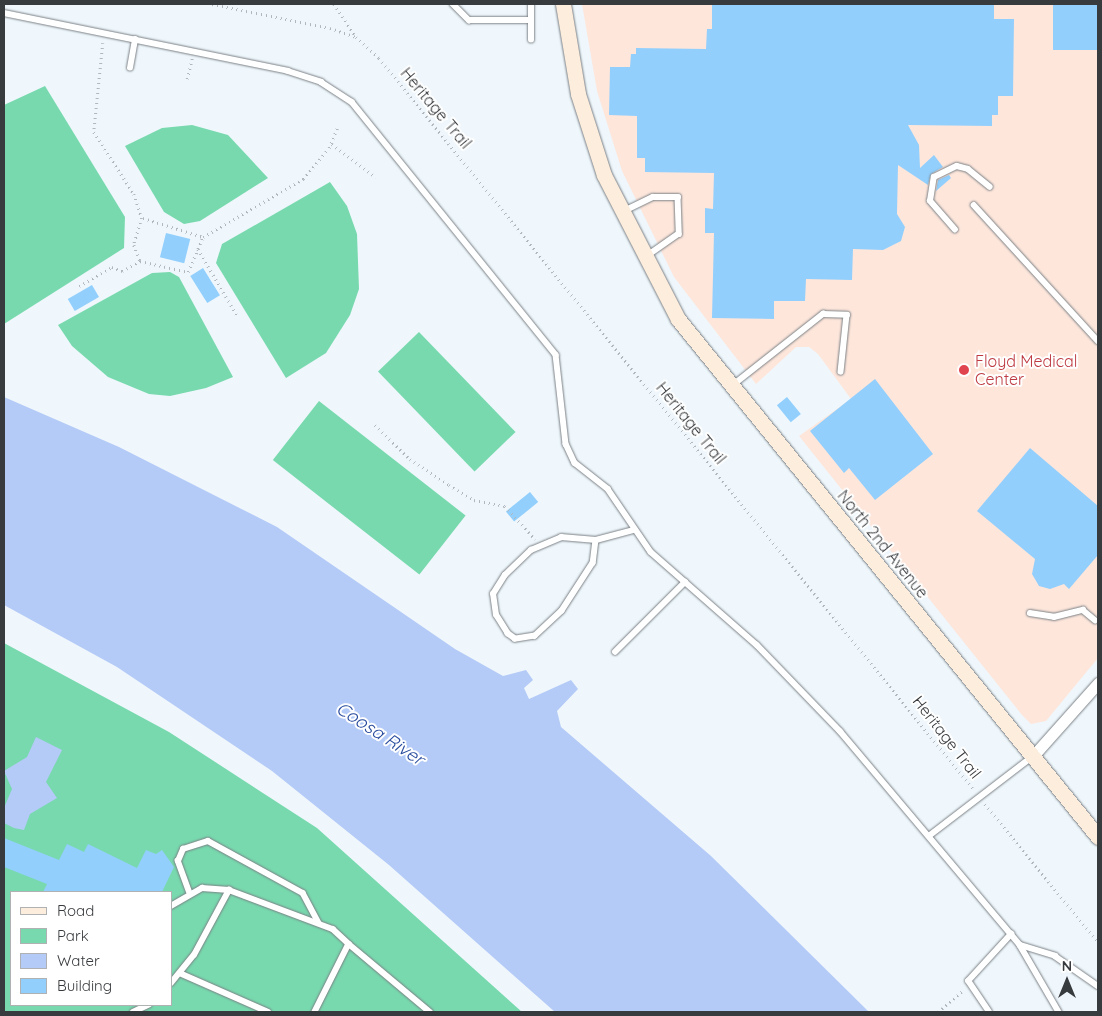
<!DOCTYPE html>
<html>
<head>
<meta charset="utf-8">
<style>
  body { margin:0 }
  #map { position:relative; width:1102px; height:1016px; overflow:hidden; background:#eff7fc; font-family:Quicksand,sans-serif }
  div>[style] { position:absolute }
  .medical>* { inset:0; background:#fee6db }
  .green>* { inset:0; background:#78d9ae; transform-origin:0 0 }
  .water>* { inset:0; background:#b4caf7 }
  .building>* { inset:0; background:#92cffd; transform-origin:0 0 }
  .path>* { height:2.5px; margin-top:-1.25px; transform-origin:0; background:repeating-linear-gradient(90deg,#b1b7bc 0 1px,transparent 0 5px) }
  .roads { filter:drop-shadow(0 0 1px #7b8186) drop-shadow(0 0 1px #7b8186) }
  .service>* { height:5.5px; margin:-2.75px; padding:0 2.75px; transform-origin:2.75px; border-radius:2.75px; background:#fff }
  .minor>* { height:11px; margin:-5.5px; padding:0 5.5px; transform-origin:5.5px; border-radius:5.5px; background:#fff }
  .secondary>* { height:15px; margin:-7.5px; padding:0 7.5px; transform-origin:7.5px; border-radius:7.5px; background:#fdeddd }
  .dots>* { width:14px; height:14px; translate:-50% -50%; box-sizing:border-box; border:2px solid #fff; border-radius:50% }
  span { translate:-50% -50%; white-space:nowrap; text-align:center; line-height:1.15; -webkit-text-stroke:4px #fff; paint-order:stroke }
  .street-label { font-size:16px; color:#383b3e }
  .health-label { font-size:16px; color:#be3a42 }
  .left { translate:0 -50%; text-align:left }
  .water-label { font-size:18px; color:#294c9f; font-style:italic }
  .frame { position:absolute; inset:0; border:5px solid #383b3e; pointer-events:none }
  .legend { position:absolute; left:10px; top:891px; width:162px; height:115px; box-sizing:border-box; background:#fff; border:1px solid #afb1b2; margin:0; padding:6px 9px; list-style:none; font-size:15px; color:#383b3e }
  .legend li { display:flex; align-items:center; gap:10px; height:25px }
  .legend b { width:25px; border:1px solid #afb1b2 }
  .north { position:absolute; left:1042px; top:956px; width:50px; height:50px; -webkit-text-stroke:4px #fff; paint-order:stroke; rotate:0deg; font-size:14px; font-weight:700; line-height:20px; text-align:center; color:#383b3e }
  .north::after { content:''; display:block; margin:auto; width:18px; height:22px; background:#383b3e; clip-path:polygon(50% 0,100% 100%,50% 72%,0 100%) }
</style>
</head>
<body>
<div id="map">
  <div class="medical">
    <div style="clip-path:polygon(582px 4px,1098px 4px,1098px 658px,1046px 721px,1031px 724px,1022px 715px,799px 436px,851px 399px,818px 354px,809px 347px,796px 347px,756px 384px,674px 277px,622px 171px,597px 91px)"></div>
  </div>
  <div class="green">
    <div style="clip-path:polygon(45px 86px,125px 217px,124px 248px,4px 324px,4px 105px)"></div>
    <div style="clip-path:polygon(192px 125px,228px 135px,268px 178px,200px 221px,184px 224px,164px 212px,125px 146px,162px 128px)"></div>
    <div style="clip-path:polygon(330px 182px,347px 206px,357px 234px,359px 289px,350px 315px,326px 353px,286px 378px,216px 263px,222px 244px)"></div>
    <div style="clip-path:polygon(170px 272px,179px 277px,233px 377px,206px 388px,170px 396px,149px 394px,108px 377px,72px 346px,58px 325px,152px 273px)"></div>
    <div style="left:419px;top:332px;width:139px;height:57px;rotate:46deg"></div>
    <div style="left:319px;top:401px;width:186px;height:75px;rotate:38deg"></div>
    <div style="clip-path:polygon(evenodd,4px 643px,169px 732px,317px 828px,522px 1012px,4px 1012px,4px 643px,11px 892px,171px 892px,171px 1005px,11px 1005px,11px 892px)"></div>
  </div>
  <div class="water">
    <div style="clip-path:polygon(4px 397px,119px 447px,277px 527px,455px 649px,503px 676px,526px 670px,533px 680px,524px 688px,529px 699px,571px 680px,578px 689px,557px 711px,561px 727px,711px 856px,869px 1012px,555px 1012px,389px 865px,272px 771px,117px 667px,4px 605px)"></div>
    <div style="clip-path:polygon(36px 737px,62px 750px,46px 782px,57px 798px,30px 814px,24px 830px,14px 828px,4px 823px,4px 808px,12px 789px,4px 771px,27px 757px)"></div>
  </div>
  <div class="building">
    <div style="clip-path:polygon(712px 4px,994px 4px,994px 19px,1014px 19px,1013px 96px,998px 96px,998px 115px,992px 115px,992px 126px,908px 125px,919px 145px,920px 168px,934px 155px,943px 167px,931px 174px,928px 185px,898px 165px,897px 214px,905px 227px,901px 241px,883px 250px,853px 249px,852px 280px,806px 279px,805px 301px,774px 301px,774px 319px,712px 318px,714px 233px,705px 233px,705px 208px,713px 209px,714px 173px,645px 172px,645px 158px,637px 158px,637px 116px,609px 115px,610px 67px,630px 67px,631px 54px,636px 54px,636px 48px,706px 49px,707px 29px,712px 29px)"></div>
    <div style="left:1053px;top:4px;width:45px;height:46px"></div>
    <div style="clip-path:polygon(949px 175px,951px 178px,936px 191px,938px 180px)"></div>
    <div style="left:166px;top:233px;width:25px;height:25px;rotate:14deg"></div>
    <div style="left:203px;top:268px;width:32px;height:15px;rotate:58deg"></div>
    <div style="left:92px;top:285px;width:14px;height:28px;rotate:60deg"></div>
    <div style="clip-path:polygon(875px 379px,933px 454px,875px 500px,849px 468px,844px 473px,810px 431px)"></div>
    <div style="left:787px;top:397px;width:22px;height:13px;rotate:51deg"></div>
    <div style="clip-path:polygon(1030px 448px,1098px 506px,1098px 555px,1069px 589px,1064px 584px,1050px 589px,1039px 586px,1032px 574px,1035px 559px,977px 511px)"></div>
    <div style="left:530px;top:492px;width:13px;height:31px;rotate:51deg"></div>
    <div style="clip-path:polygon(4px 838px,59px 860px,67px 844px,84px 852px,88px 844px,137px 868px,146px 850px,156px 854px,162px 850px,174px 867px,162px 892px,43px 892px,47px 884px,4px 867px)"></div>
  </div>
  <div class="path">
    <div style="left:212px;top:4px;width:120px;rotate:11.5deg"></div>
    <div style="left:330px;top:28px;width:28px;rotate:19deg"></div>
    <div style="left:356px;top:37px;width:31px;rotate:42deg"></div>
    <div style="left:379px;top:58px;width:943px;rotate:50.89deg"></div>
    <div style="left:334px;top:4px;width:40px;rotate:56deg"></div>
    <div style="left:103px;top:43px;width:89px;rotate:95.8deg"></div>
    <div style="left:94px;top:132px;width:74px;rotate:57.2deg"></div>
    <div style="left:134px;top:194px;width:25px;rotate:72deg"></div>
    <div style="left:142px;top:218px;width:28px;rotate:107deg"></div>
    <div style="left:134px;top:245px;width:17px;rotate:69deg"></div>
    <div style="left:140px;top:261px;width:49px;rotate:12.9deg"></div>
    <div style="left:188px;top:272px;width:38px;rotate:-67deg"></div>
    <div style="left:203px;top:237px;width:116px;rotate:-30.1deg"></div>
    <div style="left:303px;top:179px;width:40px;rotate:-50deg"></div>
    <div style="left:329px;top:148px;width:24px;rotate:-68deg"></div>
    <div style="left:187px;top:79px;width:21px;rotate:-76deg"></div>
    <div style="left:332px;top:144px;width:55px;rotate:36.9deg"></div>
    <div style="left:143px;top:218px;width:63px;rotate:17.6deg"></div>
    <div style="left:198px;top:249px;width:79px;rotate:59.5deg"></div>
    <div style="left:79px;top:286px;width:38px;rotate:-30deg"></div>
    <div style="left:112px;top:267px;width:11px;rotate:22deg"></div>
    <div style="left:122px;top:271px;width:21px;rotate:-29deg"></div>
    <div style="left:375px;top:425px;width:49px;rotate:44.2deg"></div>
    <div style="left:410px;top:459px;width:47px;rotate:33.7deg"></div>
    <div style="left:449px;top:485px;width:29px;rotate:31deg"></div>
    <div style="left:474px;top:500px;width:32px;rotate:11deg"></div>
    <div style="left:505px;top:506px;width:45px;rotate:47.7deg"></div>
    <div style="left:985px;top:804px;width:178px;rotate:50.7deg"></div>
    <div style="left:938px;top:1012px;width:33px;rotate:-41deg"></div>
  </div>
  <div class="roads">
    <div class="service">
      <div style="left:453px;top:4px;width:23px;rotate:45deg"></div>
      <div style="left:469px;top:20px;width:62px"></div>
      <div style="left:4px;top:13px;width:290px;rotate:11.5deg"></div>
      <div style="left:288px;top:71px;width:35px;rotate:18deg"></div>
      <div style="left:321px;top:82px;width:37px;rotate:33deg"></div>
      <div style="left:352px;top:102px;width:325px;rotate:51.1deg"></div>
      <div style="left:556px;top:355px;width:90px;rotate:83.6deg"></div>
      <div style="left:566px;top:444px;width:21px;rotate:65deg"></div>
      <div style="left:575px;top:463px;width:42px;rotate:38.2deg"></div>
      <div style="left:608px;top:489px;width:76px;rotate:55.7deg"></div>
      <div style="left:651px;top:552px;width:141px;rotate:41.3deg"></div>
      <div style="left:757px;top:645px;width:120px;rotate:46deg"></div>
      <div style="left:840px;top:731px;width:280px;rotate:49.9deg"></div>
      <div style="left:1020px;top:945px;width:78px;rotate:59.8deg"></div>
      <div style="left:531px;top:40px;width:36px;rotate:-90deg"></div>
      <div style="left:130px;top:68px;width:29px;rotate:-80deg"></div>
      <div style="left:974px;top:205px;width:184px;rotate:47.6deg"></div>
      <div style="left:624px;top:211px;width:32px;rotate:-26deg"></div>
      <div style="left:653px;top:197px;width:25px"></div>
      <div style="left:678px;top:197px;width:37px;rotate:88deg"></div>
      <div style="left:679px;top:234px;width:33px;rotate:145deg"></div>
      <div style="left:955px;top:230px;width:38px;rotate:-131deg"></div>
      <div style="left:930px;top:201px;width:24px;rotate:-81deg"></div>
      <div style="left:934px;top:177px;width:25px;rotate:-26deg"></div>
      <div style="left:957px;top:166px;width:11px;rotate:15deg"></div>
      <div style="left:968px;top:169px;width:28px;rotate:39deg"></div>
      <div style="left:733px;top:385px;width:115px;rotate:-38.3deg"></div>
      <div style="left:823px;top:314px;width:24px;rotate:2deg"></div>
      <div style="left:847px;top:315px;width:57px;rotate:96deg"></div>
      <div style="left:596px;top:540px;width:23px;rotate:97deg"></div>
      <div style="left:593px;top:563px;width:57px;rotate:122.9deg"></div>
      <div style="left:562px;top:611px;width:37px;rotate:137deg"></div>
      <div style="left:535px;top:636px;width:20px;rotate:171deg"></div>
      <div style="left:515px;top:639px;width:9px;rotate:-144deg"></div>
      <div style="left:508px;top:634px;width:22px;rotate:-122deg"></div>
      <div style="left:496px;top:615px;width:21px;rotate:-98deg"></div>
      <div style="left:493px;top:594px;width:22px;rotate:-58deg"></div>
      <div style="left:505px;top:575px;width:36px;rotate:-44deg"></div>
      <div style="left:531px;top:550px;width:33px;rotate:-23deg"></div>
      <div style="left:561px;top:537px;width:35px;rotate:5deg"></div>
      <div style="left:596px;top:540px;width:38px;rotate:-15deg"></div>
      <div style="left:1030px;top:613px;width:24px;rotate:9deg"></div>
      <div style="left:1054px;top:617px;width:30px;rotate:-14deg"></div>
      <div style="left:1083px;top:610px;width:16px;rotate:40deg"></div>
      <div style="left:615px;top:652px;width:99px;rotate:-45deg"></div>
      <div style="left:929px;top:836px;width:130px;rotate:-37.5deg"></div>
      <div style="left:189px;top:892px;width:33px;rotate:-110deg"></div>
      <div style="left:178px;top:861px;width:13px;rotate:-67deg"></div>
      <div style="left:183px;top:849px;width:26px;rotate:-18deg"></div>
      <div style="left:208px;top:841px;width:108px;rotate:28.7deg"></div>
      <div style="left:303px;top:893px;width:34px;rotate:62deg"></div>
      <div style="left:171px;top:906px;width:36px;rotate:-30deg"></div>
      <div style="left:202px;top:888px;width:27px;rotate:4deg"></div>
      <div style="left:349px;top:944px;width:106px;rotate:40deg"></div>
      <div style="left:1020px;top:945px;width:37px;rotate:17deg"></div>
      <div style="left:1055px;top:956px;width:52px;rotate:34.9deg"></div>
      <div style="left:182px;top:974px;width:94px;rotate:23.8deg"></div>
      <div style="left:171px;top:983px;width:36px;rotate:-51deg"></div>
      <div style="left:194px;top:955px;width:74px;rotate:-61.7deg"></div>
      <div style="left:229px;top:890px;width:111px;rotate:20.6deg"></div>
      <div style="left:333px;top:929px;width:22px;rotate:43deg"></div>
      <div style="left:349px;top:944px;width:76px;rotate:116.6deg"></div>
      <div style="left:133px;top:1012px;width:17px;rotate:-25deg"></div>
      <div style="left:989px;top:1012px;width:37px;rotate:-124deg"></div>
      <div style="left:968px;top:981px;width:64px;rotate:-47.5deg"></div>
    </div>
    <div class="minor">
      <div style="left:1033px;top:756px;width:98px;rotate:-48.3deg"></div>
    </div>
    <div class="secondary">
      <div style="left:563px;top:4px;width:91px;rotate:80.5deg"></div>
      <div style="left:578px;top:94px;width:85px;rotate:72.2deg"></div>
      <div style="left:604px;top:175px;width:162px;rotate:62.8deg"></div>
      <div style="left:678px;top:319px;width:667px;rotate:50.96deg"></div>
    </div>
  </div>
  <div class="dots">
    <div style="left:964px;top:370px;background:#e0444e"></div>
  </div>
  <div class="street-label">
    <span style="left:436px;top:108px;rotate:50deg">Heritage Trail</span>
    <span style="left:691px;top:423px;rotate:51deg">Heritage Trail</span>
    <span style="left:883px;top:544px;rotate:51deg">North 2nd Avenue</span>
    <span style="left:947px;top:737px;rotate:52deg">Heritage Trail</span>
  </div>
  <div class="health-label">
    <span class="left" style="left:975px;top:370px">Floyd Medical<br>Center</span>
  </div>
  <div class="water-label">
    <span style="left:380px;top:734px;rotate:33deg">Coosa River</span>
  </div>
  <div class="frame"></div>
  <ul class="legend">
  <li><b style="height:6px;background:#fdeddd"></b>Road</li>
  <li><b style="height:14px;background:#78d9ae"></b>Park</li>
  <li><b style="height:14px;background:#b4caf7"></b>Water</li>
  <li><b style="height:14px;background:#92cffd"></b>Building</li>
  </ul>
  <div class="north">N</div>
</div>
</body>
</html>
